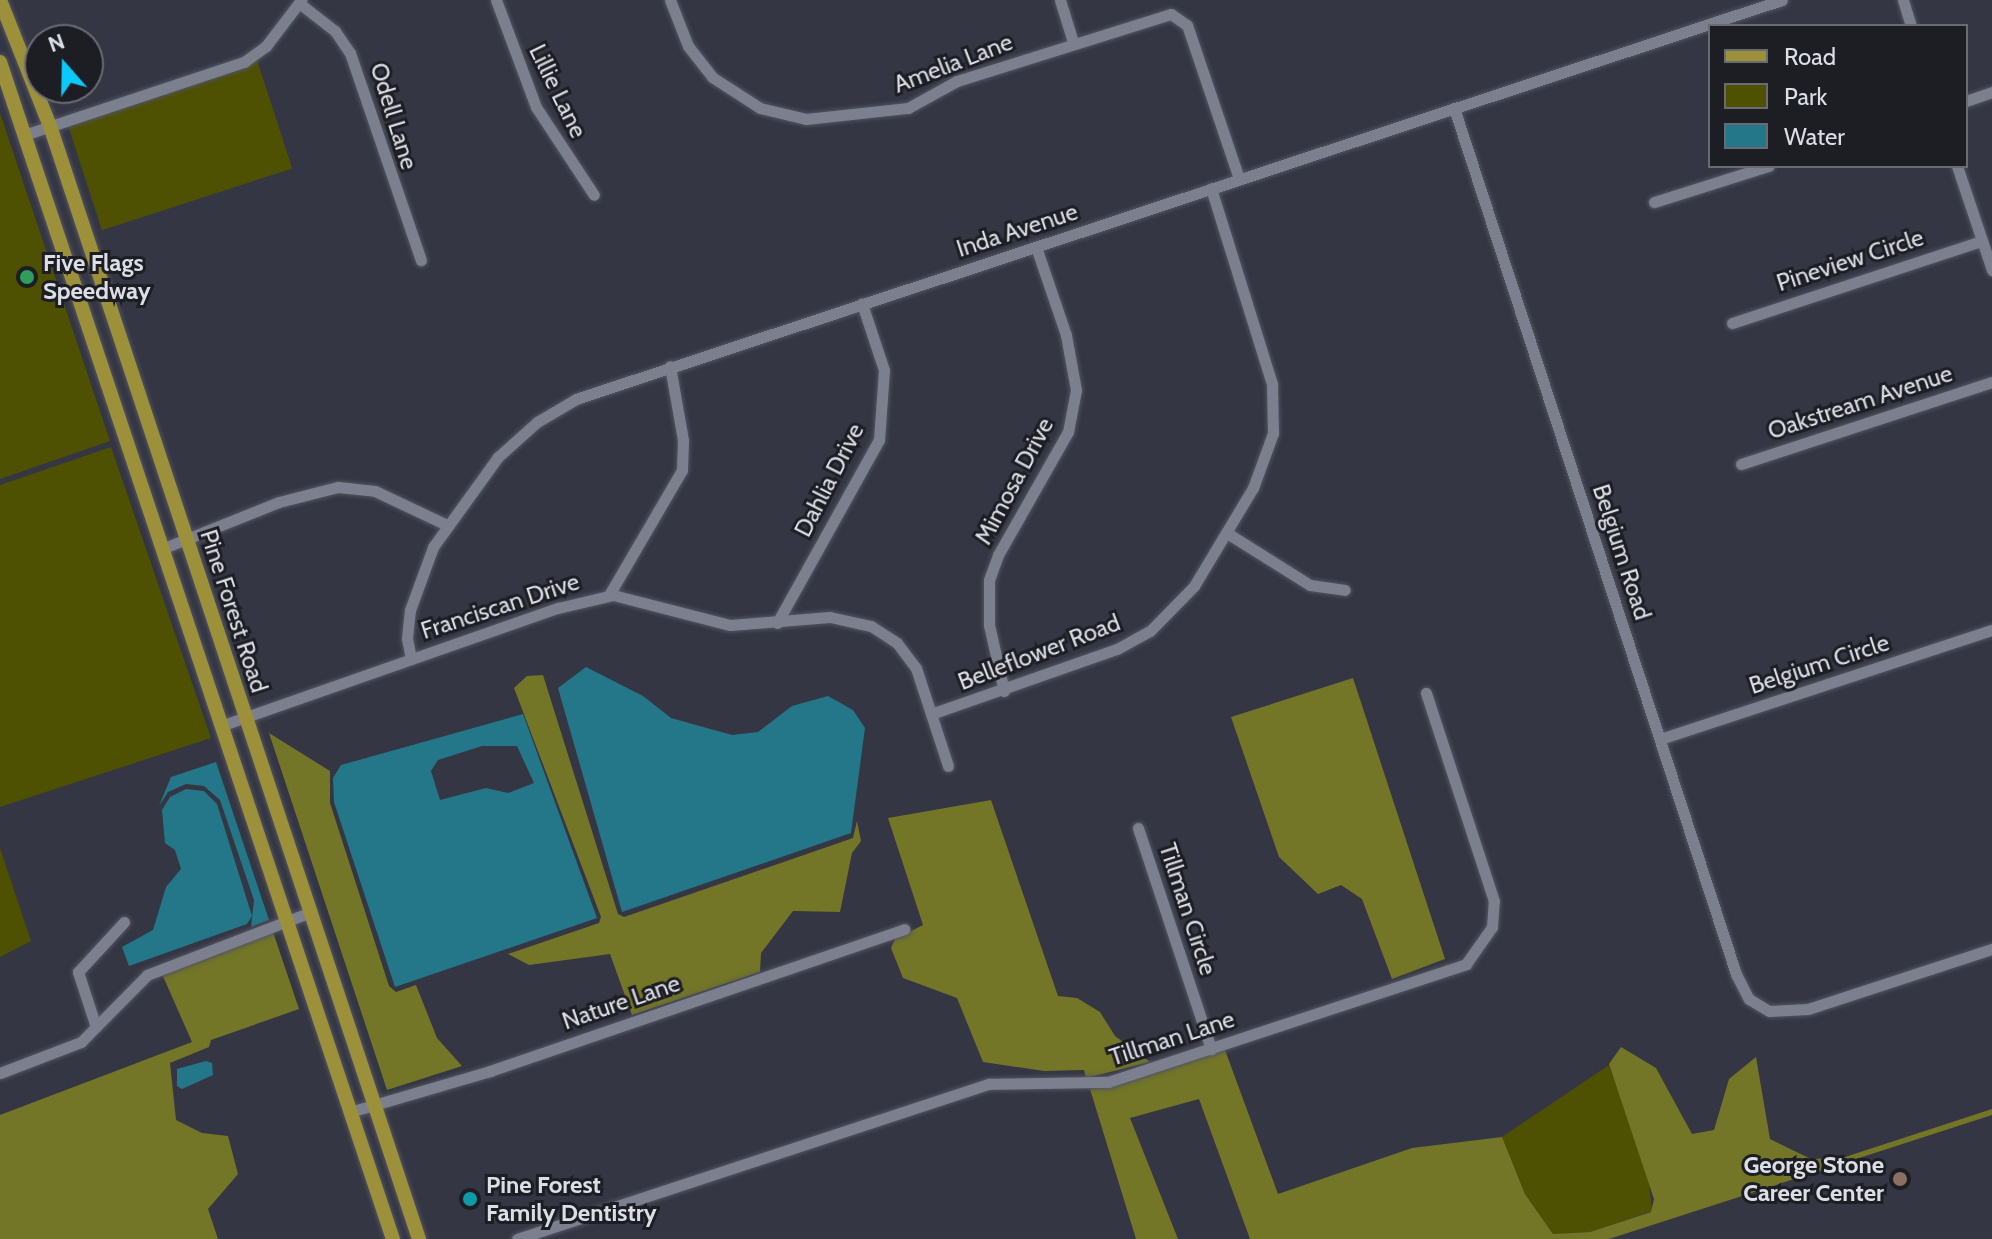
<!DOCTYPE html>
<html>
<head>
<meta charset="utf-8">
<style>
  body { margin:0 }
  #map { position:relative; width:1992px; height:1239px; overflow:hidden; background:#343643; font-family:Cabin,sans-serif }
  div>[style] { position:absolute }
  .green>* { inset:0; background:#4e5102; transform-origin:0 0 }
  .forest>* { inset:0; background:#737627 }
  .water>* { inset:0; background:#247789 }
  .roads { filter:drop-shadow(0 0 2px #52545f) drop-shadow(0 0 2px #52545f) }
  .minor>* { height:11px; margin:-5.5px; padding:0 5.5px; transform-origin:5.5px; border-radius:5.5px; background:#7c7f8e }
  .major>* { height:14px; margin:-7px; padding:0 7px; transform-origin:7px; border-radius:7px; background:#9d903a }
  .dots>* { width:22px; height:22px; translate:-50% -50%; box-sizing:border-box; border:4px solid #1d1e24; border-radius:50% }
  span { translate:-50% -50%; white-space:nowrap; text-align:center; line-height:1.15; -webkit-text-stroke:6px #1d1e24; paint-order:stroke }
  .street-label { font-size:24px; color:#dcdee6 }
  .poi-label { font-size:24px; color:#dcdee6; font-weight:700 }
  .left { translate:0 -50%; text-align:left }
  .right { translate:-100% -50%; text-align:right }
  .legend { position:absolute; left:1708px; top:24px; width:260px; height:144px; box-sizing:border-box; background:#1d1e24; border:2px solid #696b72; margin:0; padding:10px 14px; list-style:none; font-size:24px; color:#dcdee6 }
  .legend li { display:flex; align-items:center; gap:16px; height:40px }
  .legend b { width:40px; border:2px solid #696b72 }
  .north { position:absolute; left:24px; top:24px; width:80px; height:80px; box-sizing:border-box; background:#1d1e24; border:2px solid #696b72; border-radius:50%; rotate:340deg; font-size:22px; font-weight:700; line-height:32px; text-align:center; color:#dcdee6 }
  .north::after { content:''; display:block; margin:auto; width:28px; height:36px; background:#0acafa; clip-path:polygon(50% 0,100% 100%,50% 72%,0 100%) }
</style>
</head>
<body>
<div id="map">
  <div class="green">
    <div style="left:257px;top:60px;width:114px;height:200px;rotate:72deg"></div>
    <div style="clip-path:polygon(0 113px,110px 441px,0 479px)"></div>
    <div style="clip-path:polygon(111px 447px,211px 738px,0 807px,0 485px)"></div>
    <div style="clip-path:polygon(0 848px,31px 941px,0 957px)"></div>
    <div style="clip-path:polygon(1609px 1065px,1648px 1174px,1652px 1211px,1590px 1232px,1553px 1234px,1525px 1194px,1502px 1137px)"></div>
  </div>
  <div class="forest">
    <div style="clip-path:polygon(543px 675px,618px 914px,624px 917px,853px 838px,857px 821px,861px 841px,852px 853px,840px 912px,793px 911px,761px 953px,760px 972px,632px 1015px,610px 954px,529px 965px,508px 954px,599px 923px,601px 917px,514px 688px,527px 676px)"></div>
    <div style="clip-path:polygon(1353px 678px,1445px 959px,1392px 979px,1362px 899px,1341px 885px,1318px 894px,1279px 857px,1231px 717px)"></div>
    <div style="clip-path:polygon(269px 733px,330px 771px,330px 803px,389px 986px,396px 992px,416px 985px,437px 1038px,462px 1066px,387px 1090px)"></div>
    <div style="clip-path:polygon(991px 800px,1058px 996px,1077px 998px,1100px 1012px,1115px 1036px,1150px 1062px,1086px 1078px,1084px 1070px,1044px 1071px,983px 1062px,957px 998px,903px 978px,891px 948px,895px 939px,923px 925px,888px 818px)"></div>
    <div style="clip-path:polygon(273px 932px,299px 1009px,211px 1040px,209px 1047px,170px 1063px,176px 1120px,202px 1133px,228px 1136px,238px 1174px,208px 1209px,218px 1239px,0 1239px,0 1115px,192px 1042px,162px 974px)"></div>
    <div style="clip-path:polygon(1621px 1047px,1656px 1068px,1692px 1134px,1714px 1130px,1729px 1079px,1756px 1057px,1770px 1139px,1811px 1159px,1842px 1158px,1992px 1109px,1992px 1115px,1609px 1239px,1250px 1239px,1199px 1099px,1130px 1118px,1178px 1239px,1136px 1239px,1090px 1089px,1119px 1085px,1225px 1050px,1278px 1194px,1412px 1148px,1502px 1137px,1525px 1194px,1553px 1234px,1590px 1232px,1651px 1212px,1654px 1199px,1609px 1064px)"></div>
  </div>
  <div class="water">
    <div style="clip-path:polygon(586px 667px,643px 696px,671px 718px,732px 735px,758px 732px,792px 706px,828px 696px,853px 710px,865px 728px,851px 833px,622px 912px,558px 688px)"></div>
    <div style="clip-path:polygon(evenodd,523px 714px,597px 918px,395px 987px,334px 802px,333px 778px,341px 765px,523px 714px,482px 746px,517px 746px,534px 783px,508px 793px,486px 788px,440px 800px,431px 771px,438px 760px,482px 746px)"></div>
    <div style="clip-path:polygon(216px 762px,269px 920px,251px 927px,254px 900px,220px 800px,204px 786px,186px 784px,168px 792px,159px 806px,171px 777px)"></div>
    <div style="clip-path:polygon(186px 789px,204px 791px,217px 804px,252px 916px,247px 924px,129px 966px,122px 947px,153px 930px,166px 887px,181px 869px,175px 850px,165px 843px,162px 810px,170px 797px)"></div>
    <div style="clip-path:polygon(206px 1061px,212px 1063px,213px 1075px,182px 1089px,177px 1086px,177px 1069px)"></div>
  </div>
  <div class="roads">
    <div class="minor">
      <div style="left:496px;top:0;width:114px;rotate:69.5deg"></div>
      <div style="left:536px;top:107px;width:105px;rotate:56.6deg"></div>
      <div style="left:670px;top:0;width:49px;rotate:68.6deg"></div>
      <div style="left:688px;top:46px;width:39px;rotate:52deg"></div>
      <div style="left:712px;top:77px;width:57px;rotate:32.9deg"></div>
      <div style="left:760px;top:108px;width:47px;rotate:13.4deg"></div>
      <div style="left:806px;top:119px;width:103px;rotate:-6.2deg"></div>
      <div style="left:908px;top:108px;width:56px;rotate:-28.9deg"></div>
      <div style="left:957px;top:81px;width:224px;rotate:-17.4deg"></div>
      <div style="left:1171px;top:14px;width:19px;rotate:35deg"></div>
      <div style="left:1187px;top:25px;width:163px;rotate:71.3deg"></div>
      <div style="left:1060px;top:0;width:44px;rotate:72.8deg"></div>
      <div style="left:1903px;top:0;width:27px;rotate:73deg"></div>
      <div style="left:299px;top:3px;width:46px;rotate:37.9deg"></div>
      <div style="left:335px;top:31px;width:27px;rotate:56deg"></div>
      <div style="left:350px;top:53px;width:219px;rotate:71.1deg"></div>
      <div style="left:1966px;top:101px;width:28px;rotate:-19deg"></div>
      <div style="left:1454px;top:108px;width:911px;rotate:71.96deg"></div>
      <div style="left:1736px;top:974px;width:28px;rotate:63deg"></div>
      <div style="left:1749px;top:999px;width:23px;rotate:31deg"></div>
      <div style="left:1769px;top:1011px;width:39px;rotate:-3deg"></div>
      <div style="left:1808px;top:1009px;width:194px;rotate:-18.1deg"></div>
      <div style="left:27px;top:134px;width:229px;rotate:-18.4deg"></div>
      <div style="left:244px;top:62px;width:27px;rotate:-36deg"></div>
      <div style="left:266px;top:46px;width:58px;rotate:-52.7deg"></div>
      <div style="left:1957px;top:166px;width:110px;rotate:71.4deg"></div>
      <div style="left:1654px;top:202px;width:120px;rotate:-17.5deg"></div>
      <div style="left:1732px;top:323px;width:263px;rotate:-18.2deg"></div>
      <div style="left:1741px;top:464px;width:264px;rotate:-18.1deg"></div>
      <div style="left:1227px;top:533px;width:98px;rotate:32.1deg"></div>
      <div style="left:1310px;top:585px;width:35px;rotate:8deg"></div>
      <div style="left:164px;top:548px;width:124px;rotate:-21.8deg"></div>
      <div style="left:279px;top:502px;width:61px;rotate:-14.3deg"></div>
      <div style="left:338px;top:487px;width:37px;rotate:6deg"></div>
      <div style="left:375px;top:491px;width:80px;rotate:25.3deg"></div>
      <div style="left:609px;top:595px;width:145px;rotate:-59.7deg"></div>
      <div style="left:682px;top:470px;width:30px;rotate:-88deg"></div>
      <div style="left:683px;top:440px;width:75px;rotate:-100deg"></div>
      <div style="left:777px;top:623px;width:210px;rotate:-60.9deg"></div>
      <div style="left:879px;top:440px;width:70px;rotate:-85.9deg"></div>
      <div style="left:884px;top:370px;width:70px;rotate:-108.4deg"></div>
      <div style="left:411px;top:659px;width:21px;rotate:-101deg"></div>
      <div style="left:407px;top:638px;width:28px;rotate:-84deg"></div>
      <div style="left:410px;top:610px;width:67px;rotate:-69.9deg"></div>
      <div style="left:433px;top:547px;width:111px;rotate:-54.2deg"></div>
      <div style="left:498px;top:457px;width:52px;rotate:-41.9deg"></div>
      <div style="left:537px;top:422px;width:45px;rotate:-30.5deg"></div>
      <div style="left:576px;top:399px;width:1270px;rotate:-18.31deg"></div>
      <div style="left:1004px;top:691px;width:68px;rotate:-102.8deg"></div>
      <div style="left:989px;top:625px;width:45px;rotate:-90deg"></div>
      <div style="left:989px;top:580px;width:27px;rotate:-70deg"></div>
      <div style="left:998px;top:555px;width:142px;rotate:-60.4deg"></div>
      <div style="left:1068px;top:432px;width:43px;rotate:-79.2deg"></div>
      <div style="left:1076px;top:390px;width:56px;rotate:-100.3deg"></div>
      <div style="left:1066px;top:335px;width:93px;rotate:-108.8deg"></div>
      <div style="left:931px;top:714px;width:197px;rotate:-19.3deg"></div>
      <div style="left:1117px;top:649px;width:38px;rotate:-29deg"></div>
      <div style="left:1150px;top:631px;width:63px;rotate:-45.6deg"></div>
      <div style="left:1194px;top:586px;width:114px;rotate:-59deg"></div>
      <div style="left:1253px;top:488px;width:59px;rotate:-70deg"></div>
      <div style="left:1273px;top:433px;width:49px;rotate:-91.2deg"></div>
      <div style="left:1272px;top:384px;width:205px;rotate:-107.3deg"></div>
      <div style="left:223px;top:725px;width:355px;rotate:-19.3deg"></div>
      <div style="left:558px;top:608px;width:57px;rotate:-13.3deg"></div>
      <div style="left:613px;top:595px;width:121px;rotate:14.4deg"></div>
      <div style="left:730px;top:625px;width:100px;rotate:-4.6deg"></div>
      <div style="left:830px;top:617px;width:42px;rotate:12.4deg"></div>
      <div style="left:871px;top:626px;width:31px;rotate:33deg"></div>
      <div style="left:897px;top:643px;width:31px;rotate:53deg"></div>
      <div style="left:916px;top:668px;width:103px;rotate:71.9deg"></div>
      <div style="left:1660px;top:739px;width:349px;rotate:-18.2deg"></div>
      <div style="left:1138px;top:828px;width:233px;rotate:71.7deg"></div>
      <div style="left:95px;top:1024px;width:55px;rotate:-108.1deg"></div>
      <div style="left:78px;top:972px;width:68px;rotate:-47.4deg"></div>
      <div style="left:0;top:1073px;width:87px;rotate:-20.9deg"></div>
      <div style="left:81px;top:1042px;width:94px;rotate:-45.4deg"></div>
      <div style="left:147px;top:975px;width:176px;rotate:-21deg"></div>
      <div style="left:350px;top:1112px;width:146px;rotate:-16.3deg"></div>
      <div style="left:490px;top:1071px;width:438px;rotate:-18.9deg"></div>
      <div style="left:517px;top:1239px;width:497px;rotate:-18.2deg"></div>
      <div style="left:989px;top:1084px;width:119px;rotate:-1deg"></div>
      <div style="left:1108px;top:1082px;width:377px;rotate:-18.2deg"></div>
      <div style="left:1466px;top:964px;width:45px;rotate:-54.9deg"></div>
      <div style="left:1492px;top:927px;width:26px;rotate:-86deg"></div>
      <div style="left:1494px;top:901px;width:219px;rotate:-108.1deg"></div>
    </div>
    <div class="major">
      <div style="left:0;top:0;width:136px;rotate:68.4deg"></div>
      <div style="left:50px;top:126px;width:1173px;rotate:71.66deg"></div>
      <div style="left:0;top:62px;width:1241px;rotate:71.54deg"></div>
    </div>
  </div>
  <div class="dots">
    <div style="left:27px;top:277px;background:#2e9e5b"></div>
    <div style="left:1900px;top:1179px;background:#8d6e63"></div>
    <div style="left:470px;top:1199px;background:#0f9aa8"></div>
  </div>
  <div class="street-label">
    <span style="left:953px;top:63px;rotate:-21deg">Amelia Lane</span>
    <span style="left:558px;top:91px;rotate:64deg">Lillie Lane</span>
    <span style="left:394px;top:116px;rotate:73deg">Odell Lane</span>
    <span style="left:1017px;top:230px;rotate:-18deg">Inda Avenue</span>
    <span style="left:1850px;top:260px;rotate:-18deg">Pineview Circle</span>
    <span style="left:1860px;top:402px;rotate:-18deg">Oakstream Avenue</span>
    <span style="left:829px;top:480px;rotate:-63deg">Dahlia Drive</span>
    <span style="left:1014px;top:481px;rotate:-62deg">Mimosa Drive</span>
    <span style="left:1622px;top:552px;rotate:72deg">Belgium Road</span>
    <span style="left:500px;top:606px;rotate:-18deg">Franciscan Drive</span>
    <span style="left:234px;top:611px;rotate:72deg">Pine Forest Road</span>
    <span style="left:1039px;top:652px;rotate:-21deg">Belleflower Road</span>
    <span style="left:1819px;top:664px;rotate:-18deg">Belgium Circle</span>
    <span style="left:1188px;top:909px;rotate:72deg">Tillman Circle</span>
    <span style="left:621px;top:1002px;rotate:-19deg">Nature Lane</span>
    <span style="left:1172px;top:1038px;rotate:-18deg">Tillman Lane</span>
  </div>
  <div class="poi-label">
    <span class="left" style="left:43px;top:277px">Five Flags<br>Speedway</span>
    <span class="right" style="left:1884px;top:1179px">George Stone<br>Career Center</span>
    <span class="left" style="left:486px;top:1199px">Pine Forest<br>Family Dentistry</span>
  </div>
  <ul class="legend">
  <li><b style="height:10px;background:#9d903a"></b>Road</li>
  <li><b style="height:22px;background:#4e5102"></b>Park</li>
  <li><b style="height:22px;background:#247789"></b>Water</li>
  </ul>
  <div class="north">N</div>
</div>
</body>
</html>
